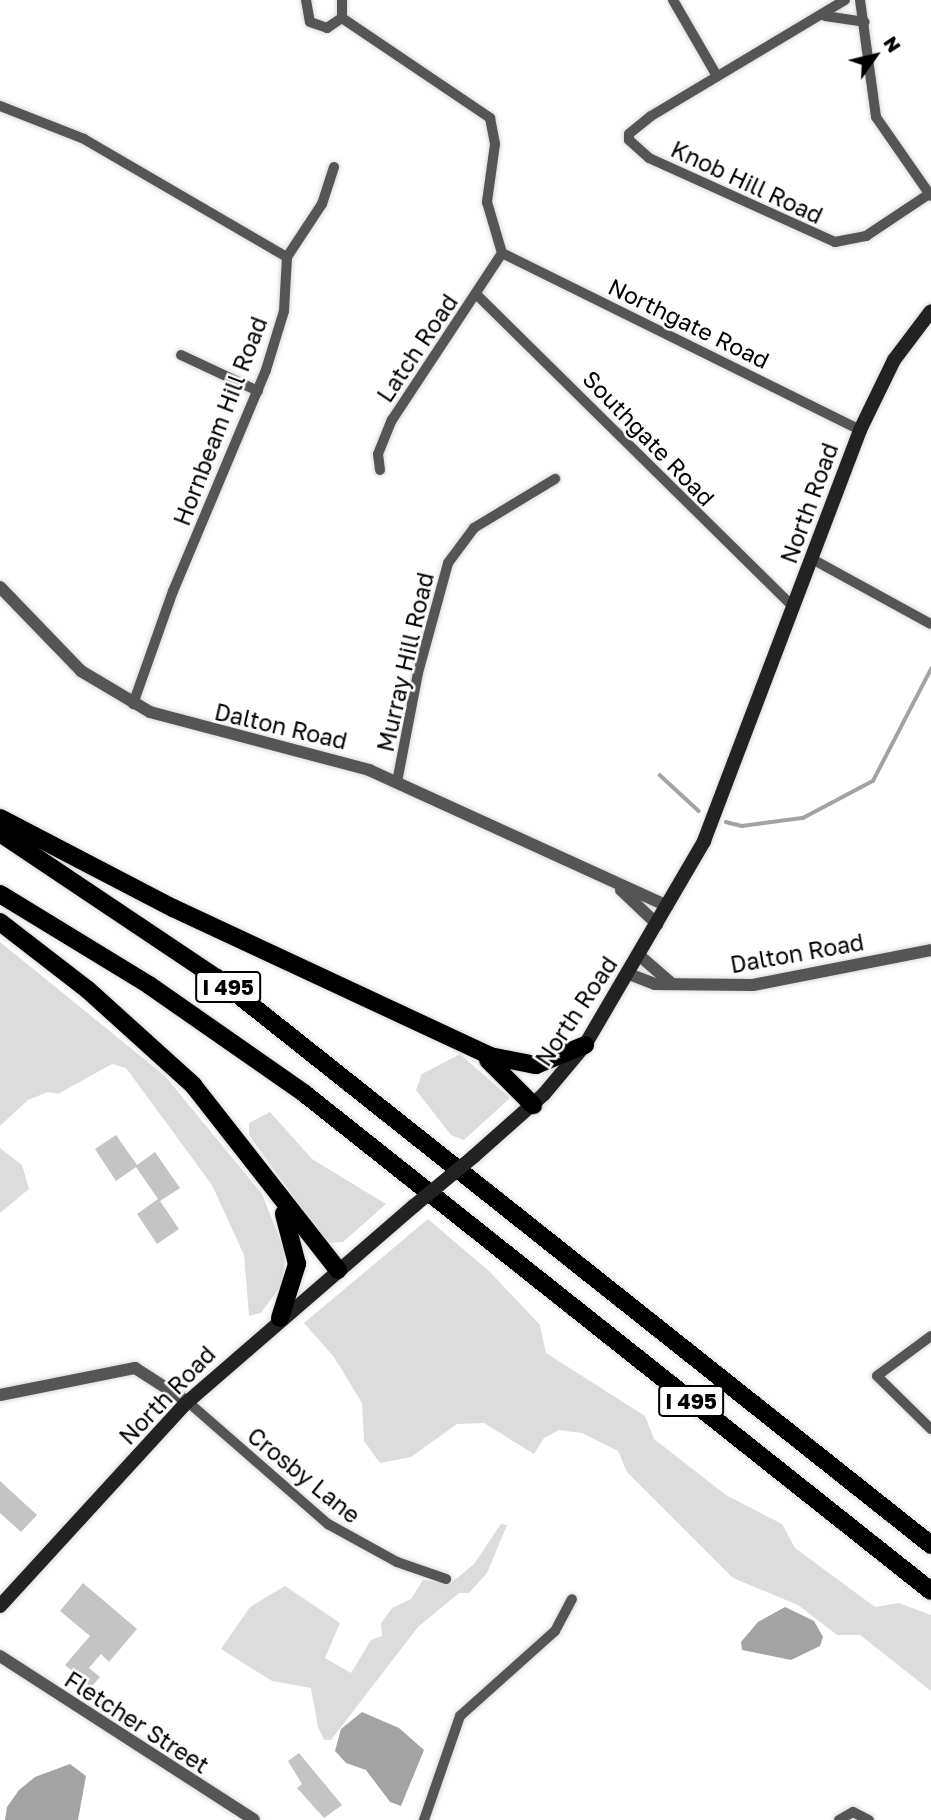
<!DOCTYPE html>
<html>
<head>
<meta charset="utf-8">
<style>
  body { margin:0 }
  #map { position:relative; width:931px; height:1820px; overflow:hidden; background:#fff; font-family:"Golos Text",sans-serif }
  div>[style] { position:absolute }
  .green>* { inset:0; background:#dcdcdc }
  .water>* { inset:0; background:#a3a3a3 }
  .stream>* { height:3.5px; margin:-1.75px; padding:0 1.75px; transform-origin:1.75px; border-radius:1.75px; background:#a3a3a3 }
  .building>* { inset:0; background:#c4c4c4 }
  .roads { filter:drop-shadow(0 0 2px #dbdbdb) drop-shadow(0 0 2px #dbdbdb) }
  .minor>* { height:10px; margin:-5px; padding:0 5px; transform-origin:5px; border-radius:5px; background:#555 }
  .tertiary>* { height:12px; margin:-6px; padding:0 6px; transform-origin:6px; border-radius:6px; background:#555 }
  .secondary>* { height:14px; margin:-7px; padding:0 7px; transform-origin:7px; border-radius:7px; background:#222 }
  .motorway>* { height:18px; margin:-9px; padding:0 9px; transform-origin:9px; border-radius:9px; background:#000 }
  .secondary-bridge>* { height:14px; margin:-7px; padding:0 7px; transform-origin:7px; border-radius:7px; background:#222 }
  span { translate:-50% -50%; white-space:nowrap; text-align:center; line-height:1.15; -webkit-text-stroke:5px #fff; paint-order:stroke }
  .shield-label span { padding:2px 5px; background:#fff; border:2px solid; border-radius:5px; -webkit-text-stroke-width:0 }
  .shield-label { font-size:21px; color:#000; font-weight:700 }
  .street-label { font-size:23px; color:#000 }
  .north { position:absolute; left:840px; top:21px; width:70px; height:70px; -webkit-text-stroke:5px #fff; paint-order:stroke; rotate:56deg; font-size:19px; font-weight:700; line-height:28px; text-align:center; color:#000 }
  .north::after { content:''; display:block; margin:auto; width:24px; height:32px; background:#000; clip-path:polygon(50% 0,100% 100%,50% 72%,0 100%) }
</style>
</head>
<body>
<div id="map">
  <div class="green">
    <div style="clip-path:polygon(0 942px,165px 1076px,262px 1194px,285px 1252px,283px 1283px,261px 1313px,249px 1316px,244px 1255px,212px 1185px,126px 1068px,112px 1064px,58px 1094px,48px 1092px,28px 1100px,0 1126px)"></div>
    <div style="clip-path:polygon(460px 1054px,510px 1098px,464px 1140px,451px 1135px,416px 1090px,422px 1074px)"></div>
    <div style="clip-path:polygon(270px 1112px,312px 1159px,386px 1204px,343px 1242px,327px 1243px,249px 1135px,249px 1123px)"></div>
    <div style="clip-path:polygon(0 1148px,22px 1165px,29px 1189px,0 1213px)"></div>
    <div style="clip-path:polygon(428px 1219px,490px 1272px,540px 1325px,546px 1353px,645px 1416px,654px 1439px,726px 1495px,782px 1524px,795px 1548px,875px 1607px,899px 1603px,931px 1615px,931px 1691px,860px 1635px,837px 1635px,798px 1605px,733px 1578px,627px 1472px,618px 1451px,582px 1433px,559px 1430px,544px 1438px,534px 1454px,484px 1423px,457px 1424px,411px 1457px,380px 1463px,364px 1441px,362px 1403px,334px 1357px,304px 1323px)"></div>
    <div style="clip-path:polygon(501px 1524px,507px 1525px,487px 1573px,469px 1593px,459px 1593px,418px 1627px,331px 1740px,324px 1740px,318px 1727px,311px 1688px,272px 1681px,221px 1649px,250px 1607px,285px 1586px,340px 1623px,325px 1658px,351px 1673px,371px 1640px,382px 1636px,381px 1623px,392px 1608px,411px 1599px,423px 1580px,451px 1583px,474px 1564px)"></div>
  </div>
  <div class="water">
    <div style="clip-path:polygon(785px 1607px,814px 1621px,823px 1637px,820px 1646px,791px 1660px,742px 1650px,741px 1642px,758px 1622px)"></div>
    <div style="clip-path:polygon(362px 1712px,399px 1728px,424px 1750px,401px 1806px,390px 1802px,366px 1770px,346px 1763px,335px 1751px,341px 1729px)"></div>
    <div style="clip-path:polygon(70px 1764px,86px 1776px,78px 1820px,5px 1820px,7px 1807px,19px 1790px,35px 1777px)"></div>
  </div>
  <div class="stream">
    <div style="left:660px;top:775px;width:53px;rotate:42.7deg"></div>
    <div style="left:726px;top:822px;width:16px;rotate:14deg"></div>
    <div style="left:742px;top:826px;width:62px;rotate:-7.5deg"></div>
    <div style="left:803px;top:818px;width:79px;rotate:-27.9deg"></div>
    <div style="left:873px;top:781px;width:126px;rotate:-62.6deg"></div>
  </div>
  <div class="building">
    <div style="clip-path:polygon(116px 1135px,137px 1165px,155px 1152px,180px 1188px,160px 1201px,179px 1229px,157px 1244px,137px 1214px,158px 1199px,136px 1167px,116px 1181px,95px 1149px)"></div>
    <div style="clip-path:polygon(0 1481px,37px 1515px,21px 1532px,0 1513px)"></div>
    <div style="clip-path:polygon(83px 1583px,137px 1629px,109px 1662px,101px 1654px,89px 1668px,100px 1677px,91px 1687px,65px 1665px,90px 1636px,60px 1611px)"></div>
    <div style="clip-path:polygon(299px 1753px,342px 1805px,324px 1818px,297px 1788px,302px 1784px,288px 1761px)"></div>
  </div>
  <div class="roads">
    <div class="minor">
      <div style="left:306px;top:0;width:22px;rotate:80deg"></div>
      <div style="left:310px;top:22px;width:18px;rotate:19deg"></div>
      <div style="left:327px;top:28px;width:18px;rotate:-34deg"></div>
      <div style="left:342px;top:18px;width:18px;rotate:-90deg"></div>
      <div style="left:673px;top:0;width:88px;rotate:59.9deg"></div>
      <div style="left:845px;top:0;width:226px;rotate:149.1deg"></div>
      <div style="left:651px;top:116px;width:28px;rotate:141deg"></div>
      <div style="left:629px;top:134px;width:6px;rotate:90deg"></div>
      <div style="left:629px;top:140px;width:27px;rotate:42deg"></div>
      <div style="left:649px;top:158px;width:204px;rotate:24.3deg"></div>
      <div style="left:835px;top:242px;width:32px;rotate:-11deg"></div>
      <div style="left:866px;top:236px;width:76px;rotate:-33.7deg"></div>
      <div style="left:860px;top:0;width:118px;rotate:82.2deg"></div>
      <div style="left:876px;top:117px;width:96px;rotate:55.2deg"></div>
      <div style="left:825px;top:16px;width:40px;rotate:8.5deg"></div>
      <div style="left:342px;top:18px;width:179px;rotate:34deg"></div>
      <div style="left:490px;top:118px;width:26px;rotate:79deg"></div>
      <div style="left:495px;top:144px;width:59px;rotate:97.9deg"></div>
      <div style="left:487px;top:202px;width:53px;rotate:73.6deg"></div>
      <div style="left:0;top:106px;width:90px;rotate:21.4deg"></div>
      <div style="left:84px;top:139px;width:235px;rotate:30.2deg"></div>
      <div style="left:287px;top:257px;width:54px;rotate:93.2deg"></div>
      <div style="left:284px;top:311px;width:62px;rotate:107deg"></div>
      <div style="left:266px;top:370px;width:240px;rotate:112.8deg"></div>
      <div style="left:173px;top:591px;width:120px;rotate:109.5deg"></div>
      <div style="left:502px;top:253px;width:399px;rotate:26.3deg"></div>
      <div style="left:287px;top:257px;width:64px;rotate:-56.6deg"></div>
      <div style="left:322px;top:204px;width:39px;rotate:-72deg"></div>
      <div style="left:477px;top:295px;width:444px;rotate:44.6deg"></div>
      <div style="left:181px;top:355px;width:85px;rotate:25.1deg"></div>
      <div style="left:380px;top:470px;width:16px;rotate:-97deg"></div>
      <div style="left:378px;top:454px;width:37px;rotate:-68deg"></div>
      <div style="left:392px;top:420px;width:200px;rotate:-56.6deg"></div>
      <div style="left:814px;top:560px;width:133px;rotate:28.7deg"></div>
      <div style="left:397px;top:782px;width:111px;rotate:-79.1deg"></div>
      <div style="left:418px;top:673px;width:114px;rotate:-74.7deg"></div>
      <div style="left:448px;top:563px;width:44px;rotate:-53.4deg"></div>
      <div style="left:474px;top:528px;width:95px;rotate:-31.2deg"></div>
      <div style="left:931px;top:1336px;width:67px;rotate:143.5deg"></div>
      <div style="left:877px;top:1376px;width:76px;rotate:44.5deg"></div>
      <div style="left:188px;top:1402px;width:186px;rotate:41.1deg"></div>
      <div style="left:328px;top:1524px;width:79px;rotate:28.8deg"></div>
      <div style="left:397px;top:1562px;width:52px;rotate:19.1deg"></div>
      <div style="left:424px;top:1820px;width:110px;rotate:-70.9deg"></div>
      <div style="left:460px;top:1716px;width:127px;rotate:-41.8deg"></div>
      <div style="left:555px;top:1631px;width:36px;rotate:-62deg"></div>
      <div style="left:839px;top:1820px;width:16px;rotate:-30deg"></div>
      <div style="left:853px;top:1812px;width:18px;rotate:27deg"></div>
    </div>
    <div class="tertiary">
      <div style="left:0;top:587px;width:117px;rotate:46deg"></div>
      <div style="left:81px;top:671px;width:80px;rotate:30.7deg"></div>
      <div style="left:150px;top:712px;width:227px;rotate:14.8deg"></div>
      <div style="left:369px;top:770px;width:328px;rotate:24.5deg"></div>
      <div style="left:621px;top:890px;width:50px;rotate:43.4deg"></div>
      <div style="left:640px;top:956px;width:40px;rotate:41deg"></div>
      <div style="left:629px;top:974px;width:28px;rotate:21deg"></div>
      <div style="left:655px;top:984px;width:98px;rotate:0.6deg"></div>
      <div style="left:753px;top:985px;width:181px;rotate:-11.1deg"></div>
      <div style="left:0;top:1395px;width:138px;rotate:-11.3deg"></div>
      <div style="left:135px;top:1368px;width:63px;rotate:32.7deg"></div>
      <div style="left:0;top:1656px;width:302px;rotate:32.8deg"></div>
    </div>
    <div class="secondary">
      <div style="left:473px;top:1157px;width:95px;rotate:-41.6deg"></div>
      <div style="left:544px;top:1094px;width:64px;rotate:-50.1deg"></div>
      <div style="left:585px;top:1045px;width:236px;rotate:-59.7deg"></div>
      <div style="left:704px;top:841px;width:440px;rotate:-69.2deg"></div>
      <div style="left:860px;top:430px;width:78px;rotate:-64.1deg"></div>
      <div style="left:894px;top:360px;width:61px;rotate:-52.9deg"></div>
      <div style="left:0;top:1606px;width:273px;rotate:-47.5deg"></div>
      <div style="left:184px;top:1405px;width:304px;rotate:-40.9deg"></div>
    </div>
    <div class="motorway">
      <div style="left:0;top:818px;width:195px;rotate:27.5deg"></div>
      <div style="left:173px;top:908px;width:350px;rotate:25deg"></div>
      <div style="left:490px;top:1056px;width:47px;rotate:11.1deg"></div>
      <div style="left:536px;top:1065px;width:53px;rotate:-22.2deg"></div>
      <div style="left:0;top:833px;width:261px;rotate:33.8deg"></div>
      <div style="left:217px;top:978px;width:912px;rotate:38.45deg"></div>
      <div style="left:0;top:894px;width:175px;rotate:31.4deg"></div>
      <div style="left:149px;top:985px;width:190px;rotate:34.9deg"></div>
      <div style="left:305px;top:1094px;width:799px;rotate:38.45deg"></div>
      <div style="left:0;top:922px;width:111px;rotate:37.7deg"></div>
      <div style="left:88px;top:990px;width:142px;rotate:42.1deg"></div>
      <div style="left:193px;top:1085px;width:235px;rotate:51.9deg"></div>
      <div style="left:488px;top:1060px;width:64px;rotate:45deg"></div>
      <div style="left:280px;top:1318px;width:57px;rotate:-72.5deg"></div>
      <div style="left:297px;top:1264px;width:52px;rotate:-104.6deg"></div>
    </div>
  </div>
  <div class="secondary-bridge">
    <div style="left:414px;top:1206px;width:77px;rotate:-39.7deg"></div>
  </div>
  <div class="shield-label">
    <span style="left:228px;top:987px">I 495</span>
    <span style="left:691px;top:1401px">I 495</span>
  </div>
  <div class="street-label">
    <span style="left:747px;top:182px;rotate:25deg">Knob Hill Road</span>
    <span style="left:689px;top:323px;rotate:26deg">Northgate Road</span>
    <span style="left:417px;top:348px;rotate:-56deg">Latch Road</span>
    <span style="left:220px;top:421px;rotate:-69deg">Hornbeam Hill Road</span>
    <span style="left:649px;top:438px;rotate:46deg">Southgate Road</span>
    <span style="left:809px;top:503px;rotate:-70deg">North Road</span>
    <span style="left:405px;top:662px;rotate:-77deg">Murray Hill Road</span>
    <span style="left:281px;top:726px;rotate:13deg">Dalton Road</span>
    <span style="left:797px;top:953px;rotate:-10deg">Dalton Road</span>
    <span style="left:576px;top:1011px;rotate:-56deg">North Road</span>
    <span style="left:167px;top:1395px;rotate:-46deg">North Road</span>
    <span style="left:304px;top:1475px;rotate:39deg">Crosby Lane</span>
    <span style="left:137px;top:1722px;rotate:33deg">Fletcher Street</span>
  </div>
  <div class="north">N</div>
</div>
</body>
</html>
